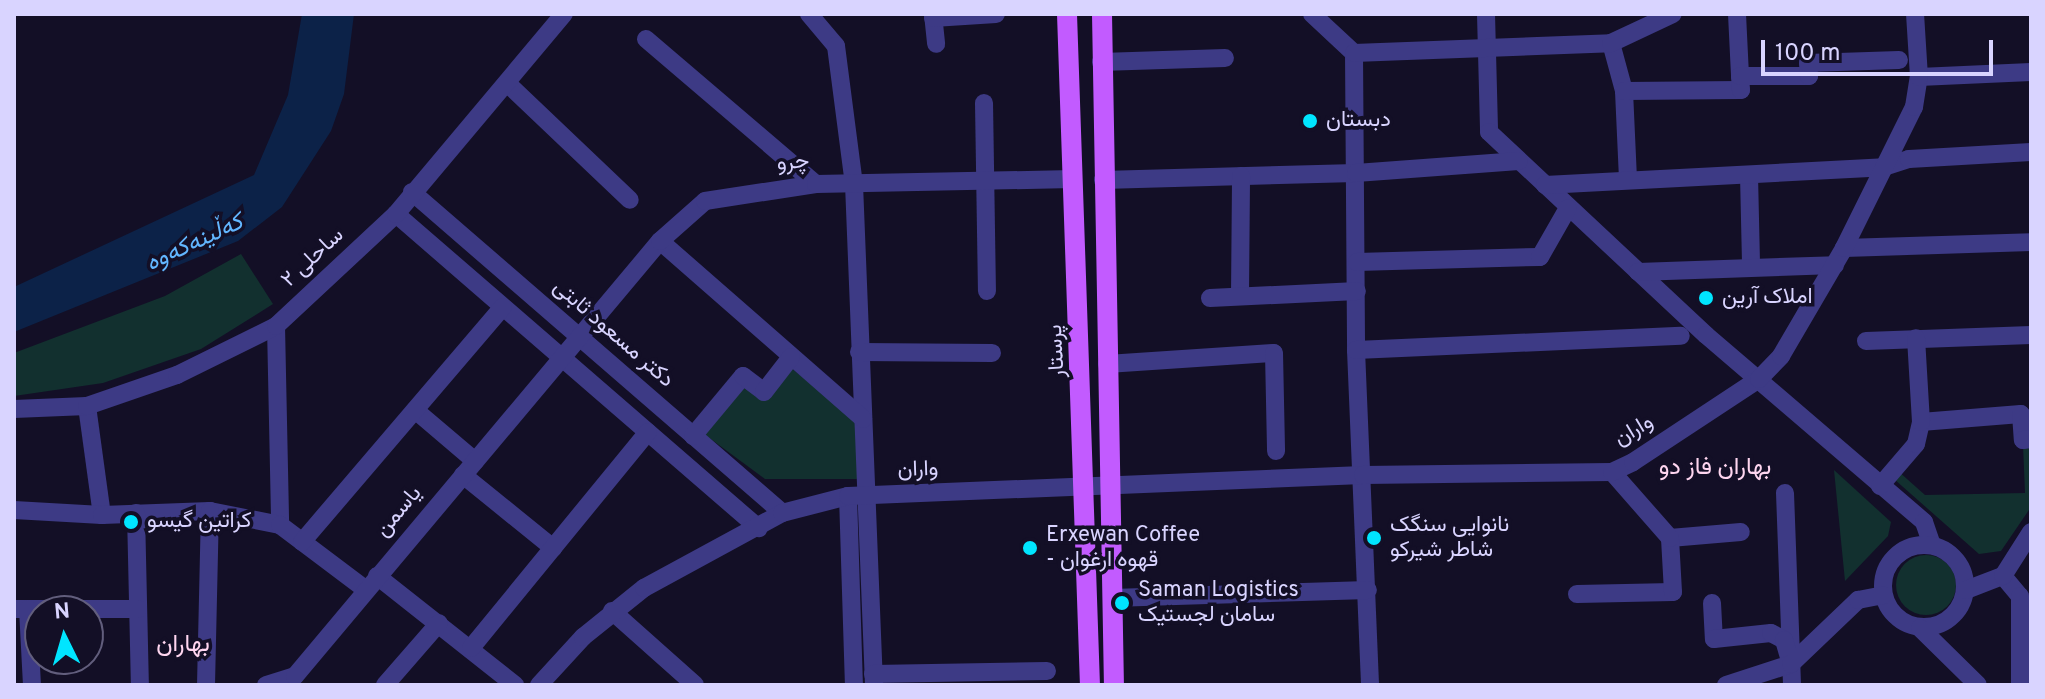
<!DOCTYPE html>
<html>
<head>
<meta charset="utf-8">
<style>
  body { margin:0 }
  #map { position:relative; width:2045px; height:699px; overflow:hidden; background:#130f26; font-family:Overpass,Vazirmatn,sans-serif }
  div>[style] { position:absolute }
  .green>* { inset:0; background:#12302f }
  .round { border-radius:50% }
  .water>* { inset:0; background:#0c2248 }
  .minor>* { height:18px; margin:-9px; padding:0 9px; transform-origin:9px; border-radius:9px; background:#3d3a85 }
  .minor>.ring { margin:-9px; padding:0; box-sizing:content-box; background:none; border:18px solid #3d3a85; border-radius:50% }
  .major>* { height:20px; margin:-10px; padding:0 10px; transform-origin:10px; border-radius:10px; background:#c25bff }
  .dots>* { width:22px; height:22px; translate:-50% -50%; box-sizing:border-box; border:4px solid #130f26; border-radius:50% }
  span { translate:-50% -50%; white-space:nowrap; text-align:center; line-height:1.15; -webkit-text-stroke:7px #130f26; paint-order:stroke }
  .poi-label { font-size:22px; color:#d9d4ff }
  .left { translate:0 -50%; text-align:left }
  .street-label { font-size:22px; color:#d9d4ff }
  .water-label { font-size:24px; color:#62b6ff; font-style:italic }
  .neighbourhood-label { font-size:24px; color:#ffd6f0 }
  .frame { position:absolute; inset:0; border:16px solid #d9d4ff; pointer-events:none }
  .north { position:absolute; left:24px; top:595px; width:80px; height:80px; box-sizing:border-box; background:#130f26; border:2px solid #625e7d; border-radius:50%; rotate:355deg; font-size:22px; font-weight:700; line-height:32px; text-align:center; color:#d9d4ff }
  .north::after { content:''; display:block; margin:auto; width:28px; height:36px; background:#00e5ff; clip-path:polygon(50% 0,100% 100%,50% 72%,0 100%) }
  .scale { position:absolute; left:1761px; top:40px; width:232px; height:36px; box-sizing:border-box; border:4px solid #d9d4ff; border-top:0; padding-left:10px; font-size:24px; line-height:28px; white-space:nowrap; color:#d9d4ff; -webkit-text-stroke:6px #130f26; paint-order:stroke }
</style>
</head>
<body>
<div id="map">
  <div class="green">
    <div style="clip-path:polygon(241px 254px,273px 304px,201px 349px,103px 383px,14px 396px,14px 353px,165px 296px)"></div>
    <div style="clip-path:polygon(790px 367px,857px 422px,860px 479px,765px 479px,704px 434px,744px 384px,767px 399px)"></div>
    <div style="clip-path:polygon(2023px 445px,2031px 445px,2031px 507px,2001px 551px,1979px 554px,1894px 479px,1898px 471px,1925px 495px,2025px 493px)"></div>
    <div style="clip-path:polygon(1834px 470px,1891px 522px,1888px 536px,1845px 581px)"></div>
    <div class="round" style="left:1896px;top:555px;width:60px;height:60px"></div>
  </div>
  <div class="water">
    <div style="clip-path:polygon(302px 14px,354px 14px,344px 94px,331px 131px,282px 207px,238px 241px,14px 332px,14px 287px,254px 175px,288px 95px)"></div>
  </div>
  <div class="minor">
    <div style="left:809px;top:14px;width:42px;rotate:49.8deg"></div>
    <div style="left:836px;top:46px;width:139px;rotate:82.6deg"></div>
    <div style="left:854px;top:184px;width:501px;rotate:87.71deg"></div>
    <div style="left:933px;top:14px;width:30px;rotate:84deg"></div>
    <div style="left:1312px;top:14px;width:57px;rotate:42.9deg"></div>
    <div style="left:1486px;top:14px;width:118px;rotate:88.5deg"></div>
    <div style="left:1489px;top:132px;width:297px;rotate:43.1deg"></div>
    <div style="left:1706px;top:335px;width:287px;rotate:40.6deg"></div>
    <div style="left:1924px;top:522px;width:24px;rotate:71deg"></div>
    <div style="left:1737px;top:14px;width:62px;rotate:87.2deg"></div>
    <div style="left:933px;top:18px;width:63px;rotate:-3.6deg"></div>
    <div style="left:646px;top:39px;width:223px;rotate:40.5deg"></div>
    <div style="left:1611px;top:43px;width:50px;rotate:74.8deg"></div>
    <div style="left:1624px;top:91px;width:89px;rotate:87.4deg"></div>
    <div style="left:1354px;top:53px;width:297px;rotate:89.6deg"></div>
    <div style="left:1356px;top:350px;width:335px;rotate:87.6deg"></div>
    <div style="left:1354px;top:53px;width:257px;rotate:-2.2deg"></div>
    <div style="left:1611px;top:43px;width:68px;rotate:-25.1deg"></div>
    <div style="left:1101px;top:62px;width:124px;rotate:-1.8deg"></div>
    <div style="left:1919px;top:77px;width:112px;rotate:-2.6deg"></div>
    <div style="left:508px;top:84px;width:168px;rotate:43.6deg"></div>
    <div style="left:1624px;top:91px;width:117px;rotate:-0.5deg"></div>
    <div style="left:1741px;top:90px;width:14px;rotate:-94deg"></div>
    <div style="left:1740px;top:76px;width:69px"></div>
    <div style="left:1809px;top:76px;width:13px;rotate:-94deg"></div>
    <div style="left:1808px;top:63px;width:91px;rotate:-1.9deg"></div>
    <div style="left:984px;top:103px;width:188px;rotate:89.1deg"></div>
    <div style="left:1749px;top:175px;width:91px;rotate:88.7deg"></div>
    <div style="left:1103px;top:180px;width:253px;rotate:-1.6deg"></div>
    <div style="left:1356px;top:173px;width:163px;rotate:-4.2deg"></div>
    <div style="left:1545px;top:185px;width:339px;rotate:-3deg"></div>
    <div style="left:1884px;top:167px;width:26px;rotate:-18deg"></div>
    <div style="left:1909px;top:159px;width:122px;rotate:-3.3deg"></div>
    <div style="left:412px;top:192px;width:490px;rotate:40.9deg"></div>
    <div style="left:396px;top:214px;width:480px;rotate:40.9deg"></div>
    <div style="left:660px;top:241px;width:270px;rotate:41.2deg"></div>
    <div style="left:1844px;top:248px;width:187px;rotate:-1.8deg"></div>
    <div style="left:1357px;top:262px;width:183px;rotate:-1.6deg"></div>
    <div style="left:1540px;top:257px;width:56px;rotate:-60.3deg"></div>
    <div style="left:1638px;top:272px;width:197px;rotate:-2deg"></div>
    <div style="left:1240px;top:295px;width:119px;rotate:-89.5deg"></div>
    <div style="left:1210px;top:298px;width:147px;rotate:-2.7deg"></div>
    <div style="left:276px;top:326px;width:199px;rotate:88.8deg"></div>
    <div style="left:1866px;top:341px;width:165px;rotate:-2.1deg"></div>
    <div style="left:1356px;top:350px;width:325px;rotate:-2.5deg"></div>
    <div style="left:859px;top:352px;width:133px;rotate:0.4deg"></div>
    <div style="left:1107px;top:364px;width:167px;rotate:-3.8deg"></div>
    <div style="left:1274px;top:353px;width:98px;rotate:88.8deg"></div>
    <div style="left:87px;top:406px;width:110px;rotate:82.2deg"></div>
    <div style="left:14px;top:409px;width:73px;rotate:-2.4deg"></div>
    <div style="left:87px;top:406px;width:95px;rotate:-19deg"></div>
    <div style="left:177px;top:375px;width:110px;rotate:-26.3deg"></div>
    <div style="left:276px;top:326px;width:164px;rotate:-43deg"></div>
    <div style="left:396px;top:214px;width:261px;rotate:-50deg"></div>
    <div style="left:415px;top:410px;width:79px;rotate:40.4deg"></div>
    <div style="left:1921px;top:422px;width:100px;rotate:-4.6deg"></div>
    <div style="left:2021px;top:414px;width:26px;rotate:86deg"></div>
    <div style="left:2023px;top:440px;width:8px;rotate:-7deg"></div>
    <div style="left:693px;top:436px;width:78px;rotate:-50.2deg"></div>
    <div style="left:743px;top:376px;width:26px;rotate:37deg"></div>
    <div style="left:764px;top:392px;width:44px;rotate:-52.4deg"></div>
    <div style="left:463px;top:475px;width:116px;rotate:39deg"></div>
    <div style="left:1880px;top:486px;width:55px;rotate:-49.4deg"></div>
    <div style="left:1916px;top:444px;width:23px;rotate:-77deg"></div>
    <div style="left:1921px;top:422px;width:84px;rotate:-93.4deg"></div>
    <div style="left:1785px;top:493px;width:192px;rotate:87.9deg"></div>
    <div style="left:848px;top:496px;width:189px;rotate:88.2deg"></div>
    <div style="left:14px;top:510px;width:88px;rotate:3.3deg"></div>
    <div style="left:102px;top:515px;width:108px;rotate:-2.1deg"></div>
    <div style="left:210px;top:511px;width:71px;rotate:11.3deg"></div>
    <div style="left:280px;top:525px;width:106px;rotate:37deg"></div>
    <div style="left:136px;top:513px;width:172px;rotate:88.7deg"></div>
    <div style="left:1670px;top:538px;width:71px;rotate:-4.8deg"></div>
    <div style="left:302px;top:542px;width:309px;rotate:-49.5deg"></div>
    <div class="ring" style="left:1883px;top:545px;width:64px;height:64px"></div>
    <div style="left:377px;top:576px;width:176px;rotate:38.3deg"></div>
    <div style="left:2003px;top:576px;width:26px;rotate:50deg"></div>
    <div style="left:2020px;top:596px;width:89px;rotate:90deg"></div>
    <div style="left:1966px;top:590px;width:40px;rotate:-21deg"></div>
    <div style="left:2003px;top:576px;width:52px;rotate:-57.5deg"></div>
    <div style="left:1577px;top:594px;width:96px;rotate:-1.2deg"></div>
    <div style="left:1673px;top:592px;width:54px;rotate:-93.2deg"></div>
    <div style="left:1670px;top:538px;width:88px;rotate:-131.3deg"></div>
    <div style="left:1112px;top:598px;width:256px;rotate:-1.8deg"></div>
    <div style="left:1712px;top:603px;width:36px;rotate:87deg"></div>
    <div style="left:1714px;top:639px;width:57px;rotate:-6deg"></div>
    <div style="left:1771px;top:633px;width:15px;rotate:28deg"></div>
    <div style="left:1784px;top:640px;width:18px;rotate:74deg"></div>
    <div style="left:14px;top:609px;width:124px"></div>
    <div style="left:28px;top:609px;width:76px;rotate:87deg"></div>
    <div style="left:612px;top:611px;width:111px;rotate:41.7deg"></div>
    <div style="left:1920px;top:628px;width:81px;rotate:44.5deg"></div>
    <div style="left:471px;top:648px;width:279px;rotate:-50.7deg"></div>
    <div style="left:873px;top:674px;width:174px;rotate:-1deg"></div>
    <div style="left:206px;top:685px;width:174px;rotate:-88.7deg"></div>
    <div style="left:266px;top:685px;width:30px;rotate:-17deg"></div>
    <div style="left:295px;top:676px;width:568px;rotate:-50deg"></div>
    <div style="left:660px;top:241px;width:60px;rotate:-41.6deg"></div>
    <div style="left:705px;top:201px;width:112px;rotate:-8.7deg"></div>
    <div style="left:816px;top:184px;width:257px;rotate:-1.1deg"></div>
    <div style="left:385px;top:685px;width:82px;rotate:-48.9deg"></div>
    <div style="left:539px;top:685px;width:65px;rotate:-47.5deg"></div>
    <div style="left:583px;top:637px;width:78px;rotate:-38.8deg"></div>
    <div style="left:644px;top:588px;width:157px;rotate:-28.5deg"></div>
    <div style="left:782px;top:513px;width:68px;rotate:-14.4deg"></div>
    <div style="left:848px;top:496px;width:515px;rotate:-2.34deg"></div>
    <div style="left:1363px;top:475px;width:249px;rotate:-0.7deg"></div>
    <div style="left:1612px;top:472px;width:23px;rotate:-25deg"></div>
    <div style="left:1633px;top:462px;width:151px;rotate:-33.4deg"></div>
    <div style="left:1759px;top:379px;width:32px;rotate:-46deg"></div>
    <div style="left:1781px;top:356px;width:125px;rotate:-59.7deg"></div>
    <div style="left:1844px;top:248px;width:157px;rotate:-63.6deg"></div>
    <div style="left:1914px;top:107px;width:30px;rotate:-81deg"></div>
    <div style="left:1919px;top:77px;width:63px;rotate:-93.6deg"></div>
    <div style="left:1726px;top:685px;width:68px;rotate:-17.9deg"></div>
    <div style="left:1791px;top:664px;width:93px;rotate:-43.7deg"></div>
    <div style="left:1858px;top:600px;width:25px;rotate:-11deg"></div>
  </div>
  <div class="major">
    <div style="left:1067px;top:14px;width:671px;rotate:88.04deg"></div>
    <div style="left:1102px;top:14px;width:671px;rotate:88.98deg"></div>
  </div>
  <div class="dots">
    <div style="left:1310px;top:121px;background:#00e5ff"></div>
    <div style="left:1706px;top:298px;background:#00e5ff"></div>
    <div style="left:131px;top:522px;background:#00e5ff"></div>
    <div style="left:1374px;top:538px;background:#00e5ff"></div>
    <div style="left:1030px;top:548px;background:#00e5ff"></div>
    <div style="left:1122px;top:603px;background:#00e5ff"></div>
  </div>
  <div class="poi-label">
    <span class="left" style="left:1326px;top:121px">دبستان</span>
    <span class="left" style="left:1722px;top:298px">املاک آرین</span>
    <span class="left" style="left:147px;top:522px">کراتین گیسو</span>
    <span class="left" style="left:1390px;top:538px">نانوایی سنگک<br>شاطر شیرکو</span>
    <span class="left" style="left:1046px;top:548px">Erxewan Coffee<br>- قهوه ارغوان</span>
    <span class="left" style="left:1138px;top:603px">Saman Logistics<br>سامان لجستیک</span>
  </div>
  <div class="street-label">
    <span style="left:793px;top:163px;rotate:-5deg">چرو</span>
    <span style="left:313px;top:258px;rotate:-43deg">ساحلی ۲</span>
    <span style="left:613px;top:334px;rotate:41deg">دکتر مسعود ثابتی</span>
    <span style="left:1057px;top:351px;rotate:-93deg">پرستار</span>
    <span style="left:1634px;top:431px;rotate:-31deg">واران</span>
    <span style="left:918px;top:470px;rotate:-2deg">واران</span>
    <span style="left:399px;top:512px;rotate:-50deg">یاسمن</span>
  </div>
  <div class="water-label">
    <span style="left:195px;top:244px;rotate:-25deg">کەڵینەکەوە</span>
  </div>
  <div class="neighbourhood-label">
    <span style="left:1715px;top:469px">بهاران فاز دو</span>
    <span style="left:183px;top:646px">بهاران</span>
  </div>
  <div class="frame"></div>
  <div class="north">N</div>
  <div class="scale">100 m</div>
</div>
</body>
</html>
